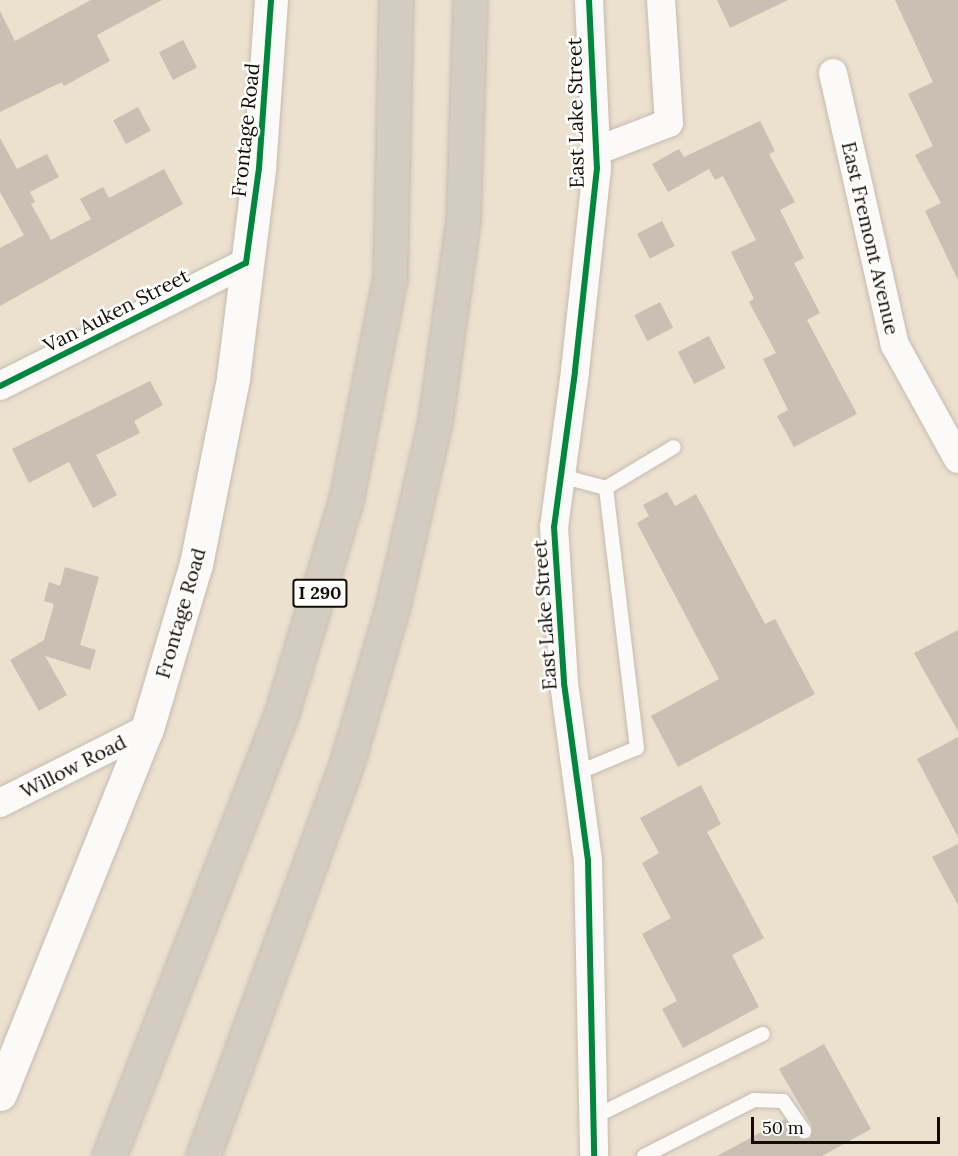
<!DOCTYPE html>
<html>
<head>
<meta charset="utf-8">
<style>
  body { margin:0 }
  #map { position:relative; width:958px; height:1156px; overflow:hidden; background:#ece0cf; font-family:Lora,serif }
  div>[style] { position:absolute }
  .building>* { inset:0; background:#c9bfb2; transform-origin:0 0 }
  .roads { filter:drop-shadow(0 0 2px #c5bcaf) drop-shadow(0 0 2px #c5bcaf) }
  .service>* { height:14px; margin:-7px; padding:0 7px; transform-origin:7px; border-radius:7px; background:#fcfaf8 }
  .minor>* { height:28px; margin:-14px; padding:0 14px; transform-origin:14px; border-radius:14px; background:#fcfaf8 }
  .tertiary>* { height:33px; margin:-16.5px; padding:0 16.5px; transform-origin:16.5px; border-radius:16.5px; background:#fcfaf8 }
  .motorway>* { height:33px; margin:-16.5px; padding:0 16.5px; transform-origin:16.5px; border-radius:16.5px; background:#d3ccc2 }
  .cycleway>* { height:6px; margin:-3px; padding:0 3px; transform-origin:3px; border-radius:3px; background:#00873e }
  span { translate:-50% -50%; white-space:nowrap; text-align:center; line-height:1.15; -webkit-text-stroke:5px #fff; paint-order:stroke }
  .shield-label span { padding:2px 4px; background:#fff; border:2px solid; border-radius:4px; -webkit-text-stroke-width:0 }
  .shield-label { font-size:18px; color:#130c03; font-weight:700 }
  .street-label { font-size:20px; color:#130c03 }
  .scale { position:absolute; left:751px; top:1117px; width:189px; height:27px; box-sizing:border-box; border:3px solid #130c03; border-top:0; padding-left:8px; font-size:18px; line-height:21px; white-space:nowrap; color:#130c03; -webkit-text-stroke:4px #fff; paint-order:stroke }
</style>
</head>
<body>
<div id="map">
  <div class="building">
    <div style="clip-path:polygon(91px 0,162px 0,97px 35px,110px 61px,64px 86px,62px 82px,0 112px,0 11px,15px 41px)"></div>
    <div style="clip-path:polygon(717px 0,788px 0,730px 28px)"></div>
    <div style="clip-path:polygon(895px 0,958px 0,958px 280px,925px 211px,941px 203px,915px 155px,933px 146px,908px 94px,933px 82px)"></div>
    <div style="left:183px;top:40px;width:31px;height:27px;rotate:63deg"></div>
    <div style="left:138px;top:107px;width:27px;height:28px;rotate:62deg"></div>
    <div style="clip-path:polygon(760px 121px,775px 151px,769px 154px,795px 202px,780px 210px,804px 258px,794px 263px,820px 313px,807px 320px,857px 414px,794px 447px,777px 416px,788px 410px,763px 359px,776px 353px,749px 302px,754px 299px,731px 252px,756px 240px,723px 176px,715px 180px,709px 169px,668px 192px,652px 164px,679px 149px,684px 157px)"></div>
    <div style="clip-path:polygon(0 138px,17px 169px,47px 154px,59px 177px,30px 192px,35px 202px,31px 204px,51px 240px,91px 219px,80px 199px,103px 187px,109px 198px,164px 169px,183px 204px,0 306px,0 248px,24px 235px,0 192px)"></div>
    <div style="left:662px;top:221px;width:28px;height:28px;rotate:63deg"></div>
    <div style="left:660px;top:302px;width:29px;height:29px;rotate:63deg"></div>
    <div style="left:709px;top:336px;width:36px;height:35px;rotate:63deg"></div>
    <div style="clip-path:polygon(150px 381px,163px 405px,134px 421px,140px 433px,96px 455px,117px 495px,93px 508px,69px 462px,29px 483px,12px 449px)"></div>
    <div style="clip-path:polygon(667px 492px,675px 506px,696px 494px,765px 624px,775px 619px,815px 694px,678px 767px,651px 716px,719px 679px,637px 523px,649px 516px,643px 505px)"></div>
    <div style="clip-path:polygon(65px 567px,99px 577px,80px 645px,96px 650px,90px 670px,45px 656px,67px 695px,39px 711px,10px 660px,44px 640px,54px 604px,44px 601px,49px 582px,60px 586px)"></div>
    <div style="clip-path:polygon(958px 630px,958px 731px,914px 653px)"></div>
    <div style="clip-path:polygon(958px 737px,958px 837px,917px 759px)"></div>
    <div style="clip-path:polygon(701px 785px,721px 824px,707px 832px,764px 938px,732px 955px,759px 1007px,683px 1048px,662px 1009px,677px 1001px,642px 934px,671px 918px,642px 863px,659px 853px,640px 818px)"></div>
    <div style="clip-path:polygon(958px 844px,958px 905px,932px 857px)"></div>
    <div style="clip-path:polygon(824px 1044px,871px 1129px,822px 1156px,717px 1156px,785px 1119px,800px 1139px,810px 1138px,812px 1126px,779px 1069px)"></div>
  </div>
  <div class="roads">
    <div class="service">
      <div style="left:561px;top:476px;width:47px;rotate:14.9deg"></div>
      <div style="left:606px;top:488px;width:262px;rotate:83.2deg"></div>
      <div style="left:637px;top:748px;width:65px;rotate:157.4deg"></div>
      <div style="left:606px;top:488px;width:79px;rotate:-31.1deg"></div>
      <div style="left:594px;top:1117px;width:188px;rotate:-26.2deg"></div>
      <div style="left:644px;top:1156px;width:123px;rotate:-27deg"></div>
      <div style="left:754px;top:1100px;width:29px;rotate:2deg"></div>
      <div style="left:783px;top:1101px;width:37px;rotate:55deg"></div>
    </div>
    <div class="minor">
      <div style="left:589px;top:0;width:168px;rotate:87.3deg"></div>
      <div style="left:597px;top:168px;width:205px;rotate:96.2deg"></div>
      <div style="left:575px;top:372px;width:156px;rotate:97.7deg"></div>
      <div style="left:554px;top:527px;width:156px;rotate:86.3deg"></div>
      <div style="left:564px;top:683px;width:179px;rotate:82.3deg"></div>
      <div style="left:588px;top:860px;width:296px;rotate:88.8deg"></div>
      <div style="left:833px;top:73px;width:279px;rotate:77.2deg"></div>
      <div style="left:895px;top:345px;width:130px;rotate:61.1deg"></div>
      <div style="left:596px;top:151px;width:78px;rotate:-21deg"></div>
      <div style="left:669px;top:123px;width:123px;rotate:-93.7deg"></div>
      <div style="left:0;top:386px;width:275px;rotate:-26.6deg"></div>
      <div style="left:0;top:803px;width:165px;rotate:-26.7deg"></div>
    </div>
    <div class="tertiary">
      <div style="left:0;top:1094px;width:393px;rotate:-68.1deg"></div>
      <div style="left:147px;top:729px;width:172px;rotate:-73.5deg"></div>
      <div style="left:196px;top:564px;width:190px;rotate:-78.7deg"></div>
      <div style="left:233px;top:378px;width:212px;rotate:-82.9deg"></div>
      <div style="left:259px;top:168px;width:168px;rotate:-85.9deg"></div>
    </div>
    <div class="motorway">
      <div style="left:109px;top:1156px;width:477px;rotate:-68.7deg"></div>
      <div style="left:282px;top:712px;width:221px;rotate:-73.2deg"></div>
      <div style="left:346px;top:500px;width:226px;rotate:-78.8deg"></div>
      <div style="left:390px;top:278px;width:278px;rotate:-88.8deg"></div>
      <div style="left:203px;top:1156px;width:423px;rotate:-69.9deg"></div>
      <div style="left:348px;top:759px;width:156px;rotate:-73.7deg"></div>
      <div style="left:392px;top:609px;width:192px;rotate:-77.1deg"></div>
      <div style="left:435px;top:422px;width:203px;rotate:-82.1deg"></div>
      <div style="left:463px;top:221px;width:221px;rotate:-88.2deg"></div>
    </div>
  </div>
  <div class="cycleway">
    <div style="left:589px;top:0;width:168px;rotate:87.3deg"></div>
    <div style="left:597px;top:168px;width:205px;rotate:96.2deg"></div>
    <div style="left:575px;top:372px;width:156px;rotate:97.7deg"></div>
    <div style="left:554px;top:527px;width:156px;rotate:86.3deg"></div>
    <div style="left:564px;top:683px;width:179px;rotate:82.3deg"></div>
    <div style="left:588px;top:860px;width:296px;rotate:88.8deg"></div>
    <div style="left:0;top:386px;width:275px;rotate:-26.6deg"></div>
    <div style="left:246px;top:263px;width:96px;rotate:-82.2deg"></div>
    <div style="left:259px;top:168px;width:168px;rotate:-85.9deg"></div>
  </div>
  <div class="shield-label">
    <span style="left:320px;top:593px">I 290</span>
  </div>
  <div class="street-label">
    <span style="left:575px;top:113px;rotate:-91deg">East Lake Street</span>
    <span style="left:245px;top:130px;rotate:-84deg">Frontage Road</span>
    <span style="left:871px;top:238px;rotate:77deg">East Fremont Avenue</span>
    <span style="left:116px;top:310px;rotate:-27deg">Van Auken Street</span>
    <span style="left:180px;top:613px;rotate:-74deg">Frontage Road</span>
    <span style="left:544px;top:615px;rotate:-94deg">East Lake Street</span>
    <span style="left:73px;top:766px;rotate:-27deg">Willow Road</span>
  </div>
  <div class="scale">50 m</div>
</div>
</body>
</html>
